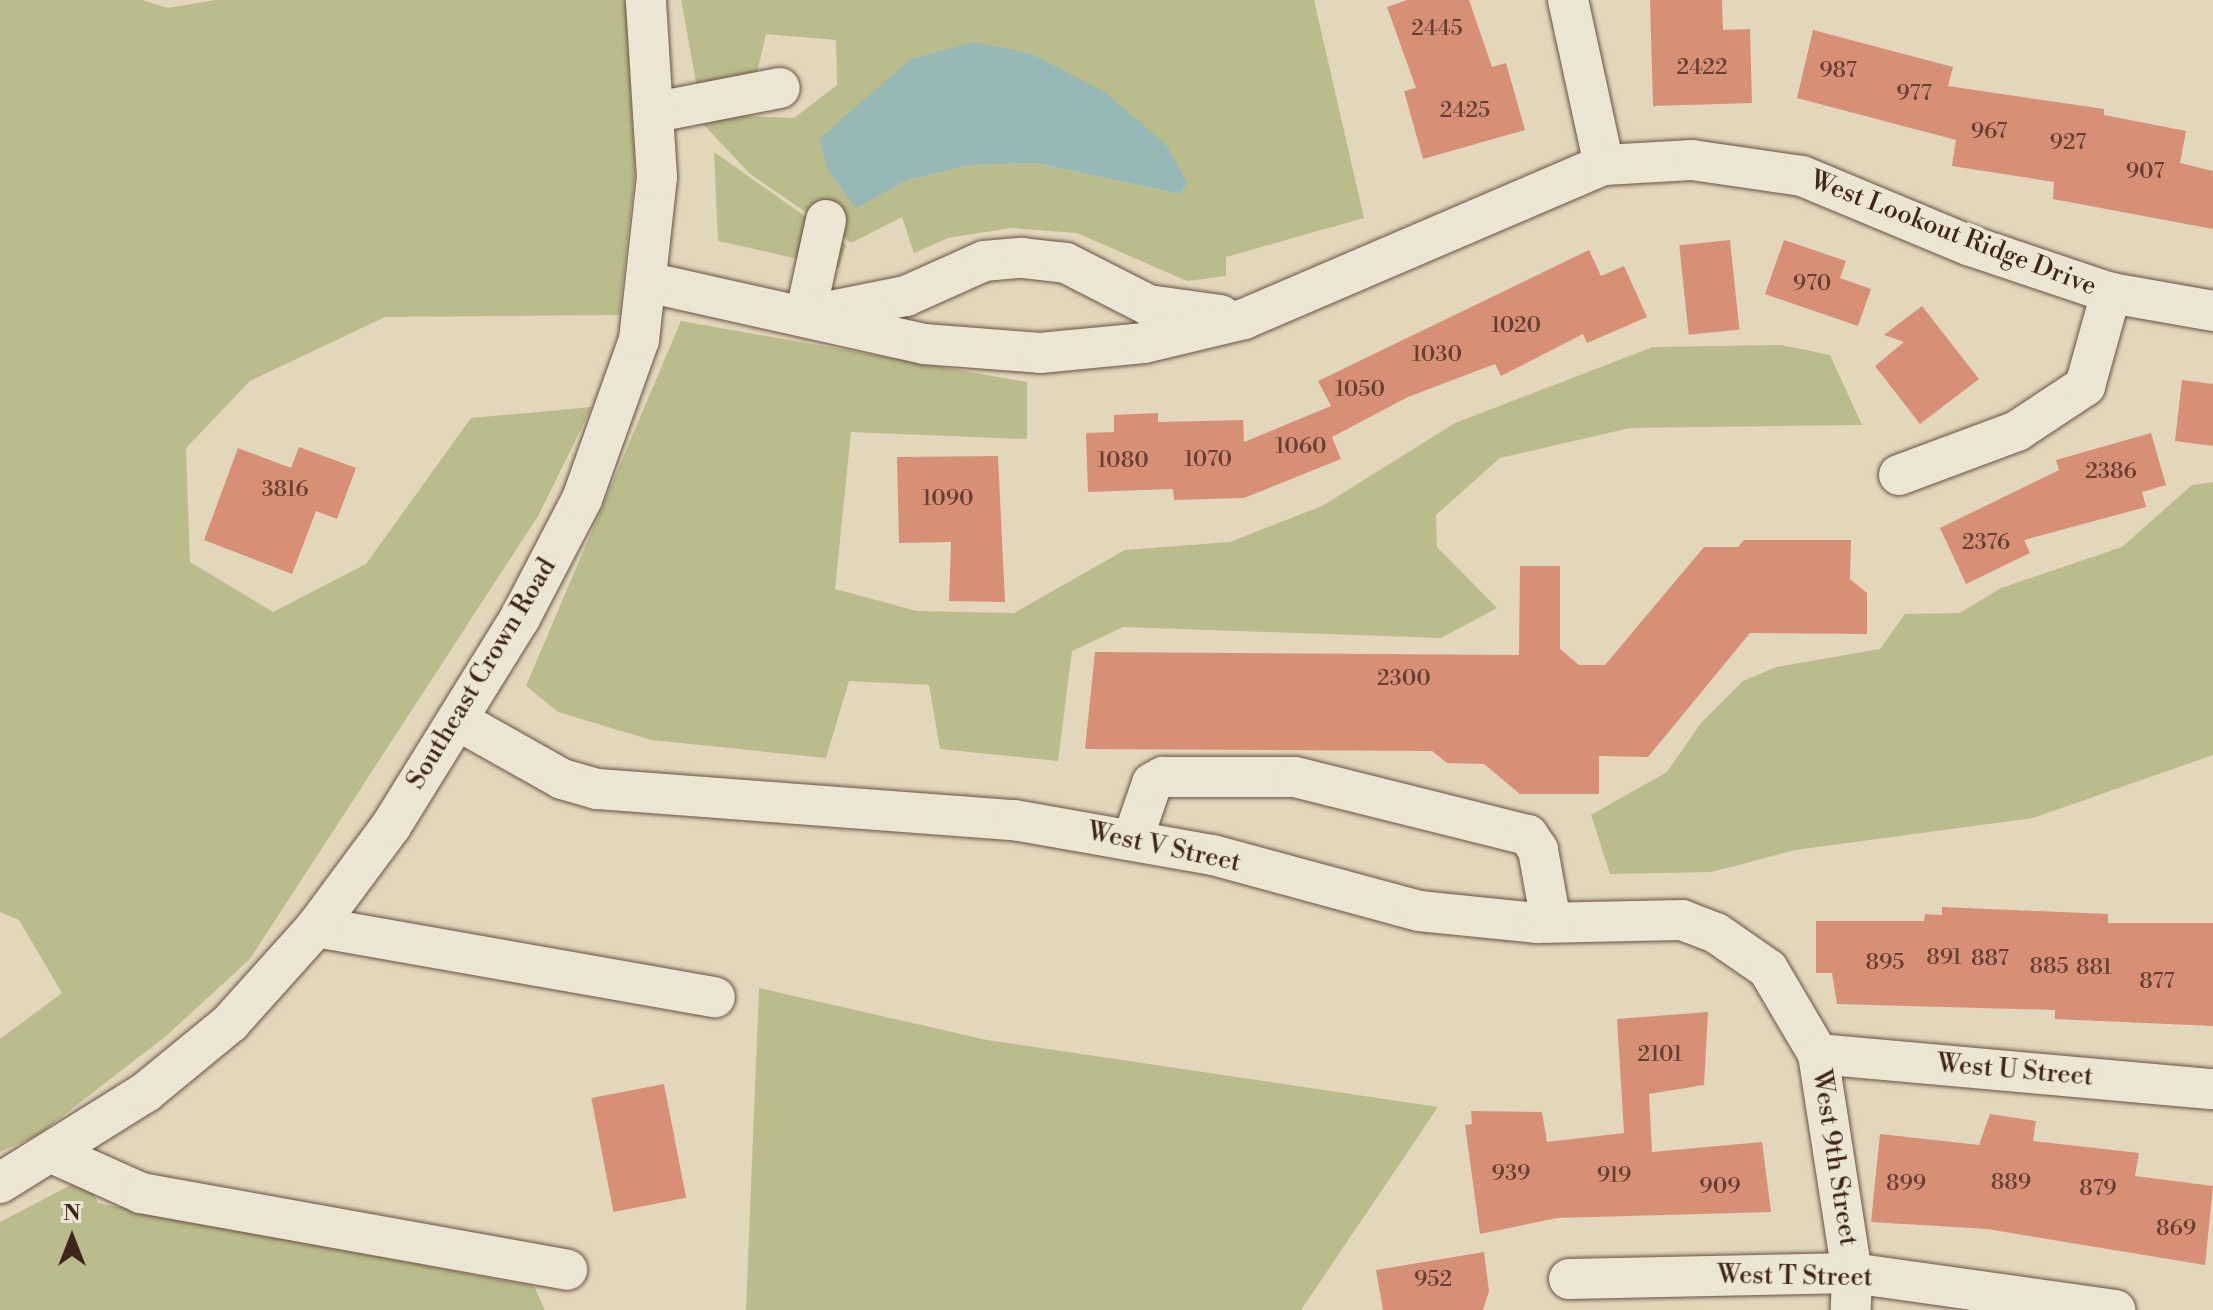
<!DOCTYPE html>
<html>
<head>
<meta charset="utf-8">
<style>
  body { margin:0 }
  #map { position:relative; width:2213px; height:1310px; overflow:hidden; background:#e2d7bb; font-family:"Libre Bodoni",serif }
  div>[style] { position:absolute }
  .green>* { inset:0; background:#bbbc8b }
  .water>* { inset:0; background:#96b8b6 }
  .building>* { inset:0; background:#d78f76; transform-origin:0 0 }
  .roads { filter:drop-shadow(0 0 2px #685243) drop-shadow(0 0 2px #685243) }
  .minor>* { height:40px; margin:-20px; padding:0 20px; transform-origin:20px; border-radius:20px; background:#ece5d3 }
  span { translate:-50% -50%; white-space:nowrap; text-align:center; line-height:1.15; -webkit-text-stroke:8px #ece5d3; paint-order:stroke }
  .number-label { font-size:22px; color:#654032 }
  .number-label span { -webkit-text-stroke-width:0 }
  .street-label { font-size:26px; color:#3f251b }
  .north { position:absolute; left:32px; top:1198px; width:80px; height:80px; -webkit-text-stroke:6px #ece5d3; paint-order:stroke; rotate:0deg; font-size:22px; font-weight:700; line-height:32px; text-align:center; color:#3f251b }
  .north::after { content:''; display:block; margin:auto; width:28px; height:36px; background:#3f251b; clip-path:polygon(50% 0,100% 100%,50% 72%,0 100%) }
</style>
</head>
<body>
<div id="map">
  <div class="green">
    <div style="clip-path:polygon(0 0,142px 0,168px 8px,215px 0,626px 0,635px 173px,619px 315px,385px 317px,250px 381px,186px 448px,190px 562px,273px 612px,366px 564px,471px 418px,592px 407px,538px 516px,250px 959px,166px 1036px,38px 1135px,0 1152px,0 1039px,62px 993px,19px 920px,0 912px)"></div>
    <div style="clip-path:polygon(evenodd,681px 0,1314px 0,1364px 218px,1226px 257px,1226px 276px,1187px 281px,1077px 233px,1011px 228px,948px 238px,914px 253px,902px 217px,851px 243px,750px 174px,704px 125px,681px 0,766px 34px,836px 40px,837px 85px,794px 118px,744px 116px,740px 80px,757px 73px,766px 34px,681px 0,1106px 93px,1180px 194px,1036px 163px,969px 165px,907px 180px,1106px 93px)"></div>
    <div style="clip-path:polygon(714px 152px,846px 245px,839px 268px,718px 241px)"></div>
    <div style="clip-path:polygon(681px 321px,1027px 382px,1027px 439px,851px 432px,835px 589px,917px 611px,1014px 613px,1125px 550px,1230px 542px,1322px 506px,1455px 423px,1653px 347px,1781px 345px,1830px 355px,1862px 425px,1630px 428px,1500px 458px,1436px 515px,1437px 547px,1497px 608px,1441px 638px,1123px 627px,1072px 651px,1058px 761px,940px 749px,929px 685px,849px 681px,826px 758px,651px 740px,558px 712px,526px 686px)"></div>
    <div style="clip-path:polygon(2213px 482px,2213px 755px,2033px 818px,1795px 850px,1711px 872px,1610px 874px,1591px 815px,1667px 772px,1701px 723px,1743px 681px,1776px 667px,1880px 649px,1905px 614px,1960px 613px,2001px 588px,2122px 547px,2192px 485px)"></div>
    <div style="clip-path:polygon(759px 988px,987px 1040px,1438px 1107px,1301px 1310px,746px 1310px)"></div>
    <div style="clip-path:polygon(86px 1177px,98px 1203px,534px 1286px,545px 1310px,0 1310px,0 1222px)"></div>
  </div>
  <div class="water">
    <div style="clip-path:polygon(974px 42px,1032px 54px,1106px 93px,1167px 146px,1187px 183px,1180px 194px,1036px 163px,970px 165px,907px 180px,856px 208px,828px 170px,819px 139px,911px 59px)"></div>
  </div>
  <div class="building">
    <div style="clip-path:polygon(1407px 0,1469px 0,1492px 67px,1506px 63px,1525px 130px,1423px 159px,1404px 91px,1416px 88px,1387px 7px)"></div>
    <div style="clip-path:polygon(1650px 0,1722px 0,1723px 30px,1750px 29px,1752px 103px,1653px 106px)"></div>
    <div style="clip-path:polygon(1813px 30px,1953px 67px,1948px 86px,2104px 109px,2104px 115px,2186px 131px,2180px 163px,2213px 171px,2213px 229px,2053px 199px,2054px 182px,1952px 166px,1956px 140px,1797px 98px)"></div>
    <div style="left:1730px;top:240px;width:90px;height:51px;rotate:84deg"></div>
    <div style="clip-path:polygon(1784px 240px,1846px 261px,1840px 278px,1871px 289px,1858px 326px,1765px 294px)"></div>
    <div style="clip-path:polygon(1589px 250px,1601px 276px,1624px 266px,1647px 317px,1587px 343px,1583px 334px,1501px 376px,1495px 364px,1408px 397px,1332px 437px,1341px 459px,1244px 498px,1174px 500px,1173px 489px,1088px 492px,1086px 433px,1114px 432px,1114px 415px,1158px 413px,1158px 422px,1243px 420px,1244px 442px,1331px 406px,1318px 381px)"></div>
    <div style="clip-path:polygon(1922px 306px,1979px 379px,1920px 424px,1875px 366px,1904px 342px,1884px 335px)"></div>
    <div style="clip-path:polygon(2182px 380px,2213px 384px,2213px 446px,2175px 441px)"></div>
    <div style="clip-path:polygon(2151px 433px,2166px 485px,2142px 492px,2146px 507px,2024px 540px,2030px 553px,1966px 584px,1940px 528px,2059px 470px,2056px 460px)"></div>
    <div style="clip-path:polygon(299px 447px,356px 468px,337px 519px,316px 511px,292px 574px,204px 540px,238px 448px,291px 468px)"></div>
    <div style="clip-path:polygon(998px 456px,1005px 602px,949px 601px,951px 542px,899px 543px,897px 457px)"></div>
    <div style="clip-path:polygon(1744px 540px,1851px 540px,1850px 579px,1867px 593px,1867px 634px,1750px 633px,1648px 757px,1599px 756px,1599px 794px,1520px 794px,1484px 764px,1447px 763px,1432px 751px,1085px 749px,1095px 652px,1519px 655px,1520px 566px,1560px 566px,1560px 649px,1579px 665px,1605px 665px,1704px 547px,1738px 547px)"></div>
    <div style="clip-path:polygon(1942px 907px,2108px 914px,2108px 923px,2213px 923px,2213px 1026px,2055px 1019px,2055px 1010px,1837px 1004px,1832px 973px,1816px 973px,1816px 921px,1924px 921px,1925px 914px,1942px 915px)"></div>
    <div style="clip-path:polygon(1708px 1012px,1704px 1085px,1649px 1094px,1652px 1152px,1762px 1142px,1771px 1212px,1557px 1218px,1480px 1234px,1465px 1125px,1472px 1124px,1471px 1111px,1542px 1112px,1547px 1142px,1624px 1133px,1617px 1019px)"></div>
    <div style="left:664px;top:1084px;width:116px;height:74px;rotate:79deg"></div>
    <div style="clip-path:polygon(1990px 1114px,2036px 1121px,2033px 1141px,2139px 1153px,2135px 1176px,2213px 1186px,2205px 1265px,1987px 1229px,1871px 1222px,1880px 1134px,1979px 1145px)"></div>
    <div style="clip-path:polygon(1484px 1252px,1489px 1291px,1483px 1310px,1383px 1310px,1376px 1270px)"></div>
  </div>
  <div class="roads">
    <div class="minor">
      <div style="left:1568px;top:0;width:169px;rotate:77.7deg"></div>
      <div style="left:656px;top:112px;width:126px;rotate:-11deg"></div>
      <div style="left:826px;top:220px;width:98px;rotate:102.3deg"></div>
      <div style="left:805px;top:316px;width:103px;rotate:-11.2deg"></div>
      <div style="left:906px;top:296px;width:85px;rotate:-24.2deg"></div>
      <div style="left:984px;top:261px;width:38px;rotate:-5deg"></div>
      <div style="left:1022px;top:258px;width:44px;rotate:6.5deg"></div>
      <div style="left:1066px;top:263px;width:92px;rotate:27.1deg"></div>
      <div style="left:1148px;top:305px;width:73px;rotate:7.9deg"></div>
      <div style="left:647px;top:282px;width:284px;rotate:12.6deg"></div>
      <div style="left:924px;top:344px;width:116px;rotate:4.4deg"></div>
      <div style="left:1040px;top:353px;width:104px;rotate:-5.5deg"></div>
      <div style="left:1144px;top:343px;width:103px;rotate:-13.5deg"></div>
      <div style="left:1244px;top:319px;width:392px;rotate:-23.2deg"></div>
      <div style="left:1604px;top:165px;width:88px;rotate:-3.3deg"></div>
      <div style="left:1692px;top:160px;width:111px;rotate:8.3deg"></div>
      <div style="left:1802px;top:176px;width:180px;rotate:22.6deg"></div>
      <div style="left:1968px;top:245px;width:151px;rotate:18.6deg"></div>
      <div style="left:2111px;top:293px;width:104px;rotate:10deg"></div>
      <div style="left:1899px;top:475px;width:126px;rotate:-20.4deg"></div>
      <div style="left:2017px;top:431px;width:82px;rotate:-33.5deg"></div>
      <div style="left:2085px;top:386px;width:97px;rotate:-74.4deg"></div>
      <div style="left:459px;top:721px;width:118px;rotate:29.4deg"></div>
      <div style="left:562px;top:779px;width:37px;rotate:16deg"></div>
      <div style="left:598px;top:789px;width:417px;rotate:4.3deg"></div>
      <div style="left:1014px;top:820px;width:202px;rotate:10deg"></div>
      <div style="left:1213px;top:855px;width:213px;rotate:15.2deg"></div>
      <div style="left:1419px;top:911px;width:120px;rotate:5.8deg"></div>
      <div style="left:1538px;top:923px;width:144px;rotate:-1.2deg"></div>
      <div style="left:1682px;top:920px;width:36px;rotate:21deg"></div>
      <div style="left:1716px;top:933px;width:63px;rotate:34.7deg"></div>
      <div style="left:1768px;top:969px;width:99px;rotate:59.5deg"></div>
      <div style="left:1818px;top:1054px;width:222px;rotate:81.2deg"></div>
      <div style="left:1852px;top:1273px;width:37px;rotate:92deg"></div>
      <div style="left:1133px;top:838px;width:58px;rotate:-70.9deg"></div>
      <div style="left:1152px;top:783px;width:13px;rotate:-29deg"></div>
      <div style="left:1163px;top:777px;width:132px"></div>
      <div style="left:1295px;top:777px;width:240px;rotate:14deg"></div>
      <div style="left:1528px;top:835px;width:18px;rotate:56deg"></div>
      <div style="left:1538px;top:850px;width:73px;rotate:79.8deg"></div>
      <div style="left:316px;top:927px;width:405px;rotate:10deg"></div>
      <div style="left:1818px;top:1054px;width:397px;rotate:5.1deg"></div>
      <div style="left:54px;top:1154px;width:95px;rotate:24.1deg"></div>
      <div style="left:141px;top:1193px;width:433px;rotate:10.2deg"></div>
      <div style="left:0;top:1183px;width:172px;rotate:-31.9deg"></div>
      <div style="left:146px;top:1092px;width:109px;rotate:-39.4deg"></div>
      <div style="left:230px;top:1023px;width:129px;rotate:-48.1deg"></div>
      <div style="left:316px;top:927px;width:126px;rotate:-53.4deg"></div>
      <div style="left:391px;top:826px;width:245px;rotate:-58.2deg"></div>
      <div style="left:520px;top:618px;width:134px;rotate:-62.5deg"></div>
      <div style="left:582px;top:499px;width:169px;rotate:-70.3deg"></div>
      <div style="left:639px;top:340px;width:164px;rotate:-83.7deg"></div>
      <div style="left:657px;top:177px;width:177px;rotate:-93.6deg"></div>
      <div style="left:1569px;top:1279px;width:283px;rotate:-1.2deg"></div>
      <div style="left:1852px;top:1273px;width:266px;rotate:8deg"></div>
    </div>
  </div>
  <div class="number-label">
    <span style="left:1437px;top:29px">2445</span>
    <span style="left:1702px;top:68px">2422</span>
    <span style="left:1838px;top:71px">987</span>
    <span style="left:1914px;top:94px">977</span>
    <span style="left:1465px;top:111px">2425</span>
    <span style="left:1989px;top:132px">967</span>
    <span style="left:2068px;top:143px">927</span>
    <span style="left:2145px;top:172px">907</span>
    <span style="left:1812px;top:284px">970</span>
    <span style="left:1516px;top:326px">1020</span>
    <span style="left:1437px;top:355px">1030</span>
    <span style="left:1360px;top:390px">1050</span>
    <span style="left:1301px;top:447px">1060</span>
    <span style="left:1208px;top:460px">1070</span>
    <span style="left:1123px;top:461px">1080</span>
    <span style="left:2111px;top:472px">2386</span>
    <span style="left:285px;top:490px">3816</span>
    <span style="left:948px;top:499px">1090</span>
    <span style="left:1986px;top:543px">2376</span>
    <span style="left:1404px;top:679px">2300</span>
    <span style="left:1944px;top:958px">891</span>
    <span style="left:1990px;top:959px">887</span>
    <span style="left:1885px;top:963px">895</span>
    <span style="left:2049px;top:967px">885</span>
    <span style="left:2094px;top:968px">881</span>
    <span style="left:2157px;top:982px">877</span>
    <span style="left:1660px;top:1055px">2101</span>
    <span style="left:1511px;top:1174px">939</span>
    <span style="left:1614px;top:1176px">919</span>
    <span style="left:2011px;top:1183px">889</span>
    <span style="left:1906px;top:1184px">899</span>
    <span style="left:1720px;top:1187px">909</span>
    <span style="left:2098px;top:1189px">879</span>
    <span style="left:2176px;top:1229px">869</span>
    <span style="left:1433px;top:1280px">952</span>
  </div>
  <div class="street-label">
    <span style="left:1953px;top:234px;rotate:21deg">West Lookout Ridge Drive</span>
    <span style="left:482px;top:674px;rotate:-59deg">Southeast Crown Road</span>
    <span style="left:1164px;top:848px;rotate:12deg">West V Street</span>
    <span style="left:2015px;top:1071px;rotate:5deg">West U Street</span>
    <span style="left:1834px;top:1158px;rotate:81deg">West 9th Street</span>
    <span style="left:1795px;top:1277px;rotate:1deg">West T Street</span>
  </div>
  <div class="north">N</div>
</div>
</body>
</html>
